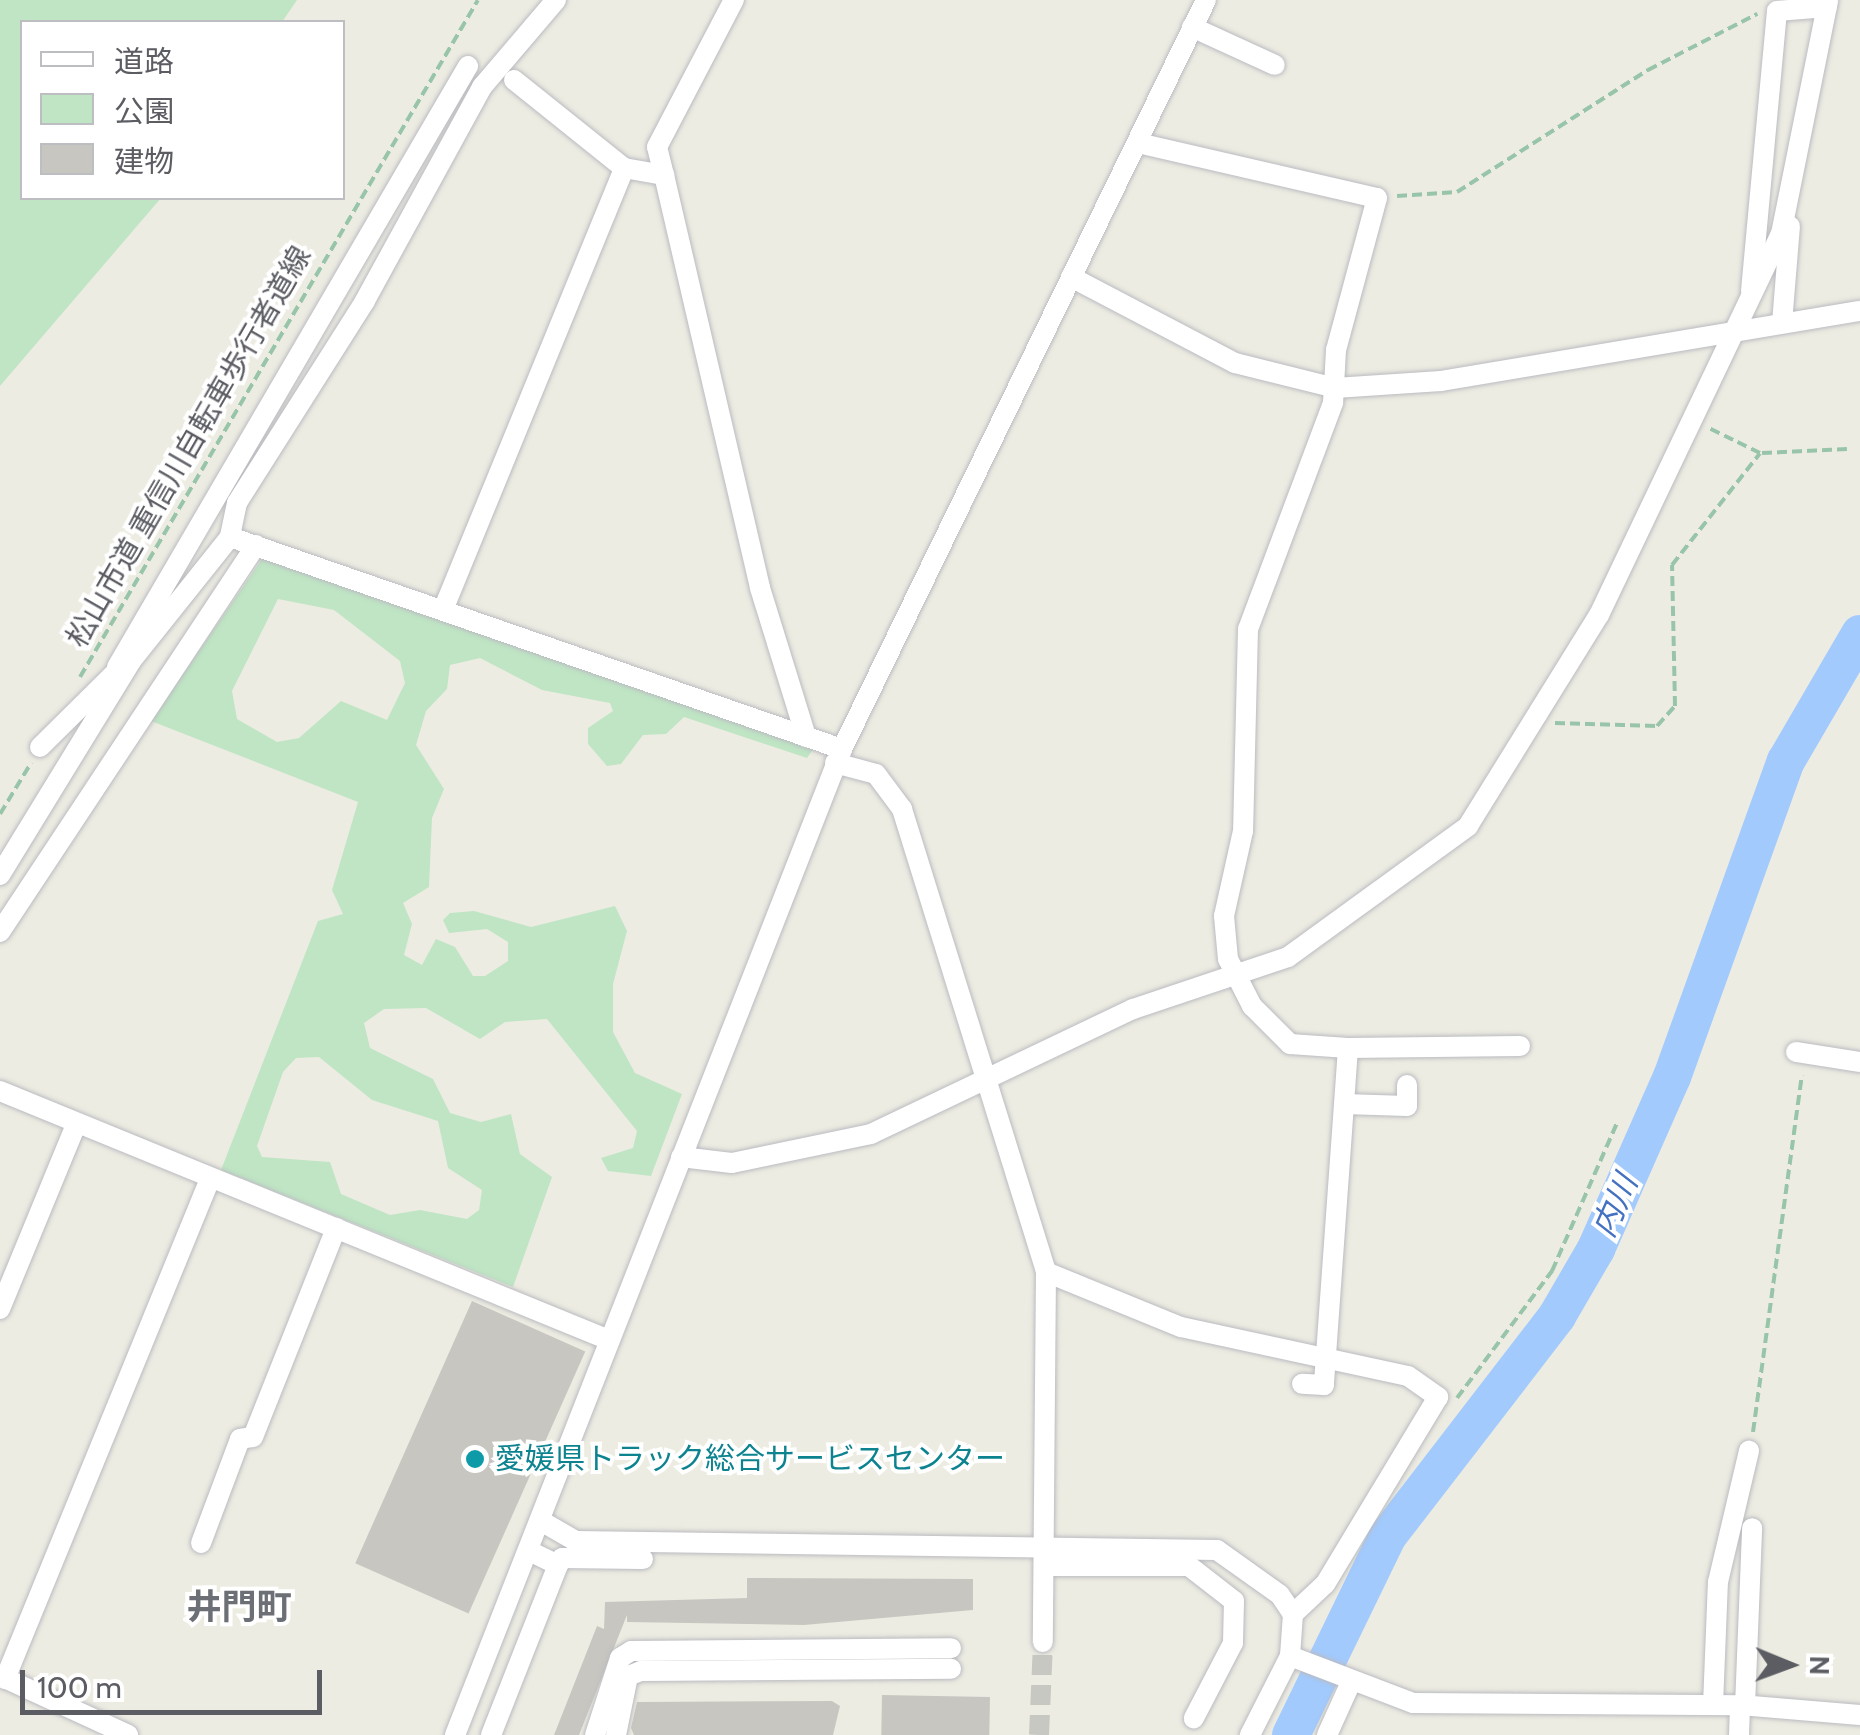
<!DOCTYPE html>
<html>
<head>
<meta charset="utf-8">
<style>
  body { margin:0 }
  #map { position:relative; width:1860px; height:1735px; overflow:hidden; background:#edece2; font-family:Cabin,"Noto Sans JP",sans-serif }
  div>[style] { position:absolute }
  .green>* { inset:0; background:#bfe5c4 }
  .river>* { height:38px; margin:-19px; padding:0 19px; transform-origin:19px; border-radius:19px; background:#a2cafd }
  .building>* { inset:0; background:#c8c6c0; transform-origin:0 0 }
  .minor-tunnel>* { height:20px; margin-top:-10px; transform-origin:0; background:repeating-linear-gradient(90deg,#c8c8c2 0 20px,transparent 0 30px) }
  .path>* { height:4px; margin-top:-2px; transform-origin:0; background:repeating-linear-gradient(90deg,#98c5aa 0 10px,transparent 0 15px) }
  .roads { filter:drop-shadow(0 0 2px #babbc1) drop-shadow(0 0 2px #babbc1) }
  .minor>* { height:20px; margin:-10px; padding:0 10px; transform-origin:10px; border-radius:10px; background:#fff }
  .dots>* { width:28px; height:28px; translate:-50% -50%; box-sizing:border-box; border:5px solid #fff; border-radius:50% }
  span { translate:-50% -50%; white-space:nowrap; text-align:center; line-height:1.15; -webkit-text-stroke:8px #fff; paint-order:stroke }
  .street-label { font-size:30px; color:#5b5d63 }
  .culture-label { font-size:30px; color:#0d838f }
  .left { translate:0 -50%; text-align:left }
  .water-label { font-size:32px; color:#4572c0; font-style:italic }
  .quarter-label { font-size:35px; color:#6c6f75; font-weight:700 }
  .legend { position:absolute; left:20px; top:20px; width:325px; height:180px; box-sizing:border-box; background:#fff; border:2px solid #bdbec1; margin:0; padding:12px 18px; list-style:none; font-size:30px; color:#5b5d63 }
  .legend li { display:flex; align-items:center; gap:20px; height:50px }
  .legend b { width:50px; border:2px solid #bdbec1 }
  .north { position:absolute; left:1740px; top:1615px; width:100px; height:100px; -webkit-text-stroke:8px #fff; paint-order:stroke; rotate:91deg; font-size:28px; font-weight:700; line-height:40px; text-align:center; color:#5b5d63 }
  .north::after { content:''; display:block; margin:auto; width:35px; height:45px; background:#5b5d63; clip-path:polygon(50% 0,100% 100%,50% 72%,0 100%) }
  .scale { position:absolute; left:20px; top:1670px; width:302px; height:45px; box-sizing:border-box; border:5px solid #5b5d63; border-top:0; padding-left:12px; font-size:30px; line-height:35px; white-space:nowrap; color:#5b5d63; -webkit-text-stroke:8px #fff; paint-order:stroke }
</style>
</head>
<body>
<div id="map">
  <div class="green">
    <div style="clip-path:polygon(0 0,297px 0,282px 22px,22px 22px,22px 198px,161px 198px,0 386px)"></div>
    <div style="clip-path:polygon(evenodd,264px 556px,814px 748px,807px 758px,684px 717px,666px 734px,643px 735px,621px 764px,607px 766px,588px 744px,588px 728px,613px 711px,610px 703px,542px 690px,480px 658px,450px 665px,447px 689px,426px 711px,416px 745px,444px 789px,432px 818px,429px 887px,403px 903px,412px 924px,404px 955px,422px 965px,436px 939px,455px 947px,473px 976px,485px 976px,508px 961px,508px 942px,487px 929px,449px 933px,443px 920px,450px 913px,474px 911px,531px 927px,615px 906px,627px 931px,613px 984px,613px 1032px,635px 1073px,682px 1094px,651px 1176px,608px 1171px,601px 1158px,633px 1148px,637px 1131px,547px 1019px,505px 1022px,480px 1039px,426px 1008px,384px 1009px,364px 1023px,370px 1048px,433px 1079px,450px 1113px,481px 1122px,511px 1114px,520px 1154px,552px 1177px,513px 1287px,221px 1170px,318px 921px,343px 914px,332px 890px,358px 802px,151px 721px,264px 556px,278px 599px,334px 610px,400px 661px,405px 683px,387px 720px,341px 701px,299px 738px,277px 742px,237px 719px,232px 691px,278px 599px,264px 556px,319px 1057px,372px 1100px,438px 1121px,448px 1168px,482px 1190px,479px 1210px,467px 1219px,420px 1210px,390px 1215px,341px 1194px,330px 1162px,262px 1157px,257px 1146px,283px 1072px,296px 1058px,319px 1057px)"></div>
  </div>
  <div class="river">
    <div style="left:1291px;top:1735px;width:220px;rotate:-64.1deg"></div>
    <div style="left:1387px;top:1537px;width:279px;rotate:-52.4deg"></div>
    <div style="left:1557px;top:1316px;width:78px;rotate:-59.8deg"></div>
    <div style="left:1596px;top:1249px;width:188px;rotate:-66.2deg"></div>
    <div style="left:1672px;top:1077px;width:336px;rotate:-70.2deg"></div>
    <div style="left:1786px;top:761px;width:147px;rotate:-59.8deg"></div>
  </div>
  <div class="building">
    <div style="left:472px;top:1301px;width:124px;height:287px;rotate:24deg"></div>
    <div style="clip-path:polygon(747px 1578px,973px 1579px,973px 1610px,804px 1625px,627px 1622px,627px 1615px,579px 1735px,554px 1735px,597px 1626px,604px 1629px,605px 1602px,747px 1598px)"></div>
    <div style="left:882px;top:1695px;width:108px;height:40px;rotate:1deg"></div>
    <div style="clip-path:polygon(832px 1701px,840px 1706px,833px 1735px,634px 1735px,631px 1728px,637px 1702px)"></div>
  </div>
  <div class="minor-tunnel">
    <div style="left:1039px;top:1735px;width:93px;rotate:-87.5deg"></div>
  </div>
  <div class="path">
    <div style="left:1397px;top:196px;width:60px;rotate:-3.8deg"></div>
    <div style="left:1457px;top:192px;width:227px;rotate:-32.6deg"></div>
    <div style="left:1648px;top:70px;width:123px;rotate:-27.2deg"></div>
    <div style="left:1762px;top:453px;width:85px;rotate:-2.7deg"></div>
    <div style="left:80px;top:677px;width:785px;rotate:-59.55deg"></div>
    <div style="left:1555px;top:723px;width:102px;rotate:1.7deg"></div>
    <div style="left:1657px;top:726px;width:27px;rotate:-48deg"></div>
    <div style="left:1675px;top:706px;width:141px;rotate:-91.2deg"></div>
    <div style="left:1672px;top:565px;width:142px;rotate:-51.8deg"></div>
    <div style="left:1760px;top:453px;width:57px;rotate:-153.9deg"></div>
    <div style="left:0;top:814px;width:60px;rotate:-58.7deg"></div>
    <div style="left:1457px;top:1398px;width:159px;rotate:-53.2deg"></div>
    <div style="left:1552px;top:1271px;width:164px;rotate:-66.3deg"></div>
    <div style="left:1753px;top:1432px;width:360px;rotate:-82.2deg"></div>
  </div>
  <div class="roads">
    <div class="minor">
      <div style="left:556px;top:0;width:114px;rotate:130.4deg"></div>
      <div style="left:482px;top:87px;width:244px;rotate:118.7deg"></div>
      <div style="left:365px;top:301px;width:239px;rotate:122.4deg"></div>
      <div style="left:237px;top:503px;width:35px;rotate:102deg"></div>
      <div style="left:230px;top:537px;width:648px;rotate:19.11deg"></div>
      <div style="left:1192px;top:27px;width:91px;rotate:24.6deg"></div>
      <div style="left:514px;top:80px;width:141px;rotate:38.7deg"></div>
      <div style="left:624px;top:168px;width:41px;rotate:9.9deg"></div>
      <div style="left:664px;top:175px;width:424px;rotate:76.9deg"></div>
      <div style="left:760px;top:588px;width:156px;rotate:72.8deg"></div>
      <div style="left:1138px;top:143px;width:245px;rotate:13deg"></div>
      <div style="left:1377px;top:198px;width:157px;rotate:105.1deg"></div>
      <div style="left:1336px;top:350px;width:53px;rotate:93.2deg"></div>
      <div style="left:1333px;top:403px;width:241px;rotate:110.6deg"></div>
      <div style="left:1248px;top:629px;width:202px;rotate:91.4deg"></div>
      <div style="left:1243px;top:831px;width:87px;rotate:102.6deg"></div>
      <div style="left:1224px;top:916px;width:43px;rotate:84.7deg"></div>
      <div style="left:1228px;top:959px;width:53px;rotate:62.9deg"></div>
      <div style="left:1252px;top:1006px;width:54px;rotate:45deg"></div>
      <div style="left:1290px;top:1044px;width:58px;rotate:3.9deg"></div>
      <div style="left:1348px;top:1048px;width:338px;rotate:94.1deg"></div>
      <div style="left:1324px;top:1385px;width:22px;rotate:-177deg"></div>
      <div style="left:664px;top:175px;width:29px;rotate:-104deg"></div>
      <div style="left:657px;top:147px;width:166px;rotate:-62.4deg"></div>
      <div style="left:1071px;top:277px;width:185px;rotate:27.7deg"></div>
      <div style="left:1235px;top:363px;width:103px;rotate:14deg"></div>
      <div style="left:1335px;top:388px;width:106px;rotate:-3.8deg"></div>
      <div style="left:1441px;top:381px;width:425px;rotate:-9.5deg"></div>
      <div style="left:1751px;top:291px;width:281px;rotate:-84.7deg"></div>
      <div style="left:1777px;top:11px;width:50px;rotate:-4.6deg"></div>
      <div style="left:1782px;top:323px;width:97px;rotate:-85.3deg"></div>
      <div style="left:443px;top:610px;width:478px;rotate:-67.7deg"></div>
      <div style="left:117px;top:667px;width:696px;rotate:-59.71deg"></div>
      <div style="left:40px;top:747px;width:118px;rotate:-44.7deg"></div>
      <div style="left:835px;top:763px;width:42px;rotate:15deg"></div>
      <div style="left:876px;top:774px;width:44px;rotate:53.4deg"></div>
      <div style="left:902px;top:809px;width:485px;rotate:72.7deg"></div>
      <div style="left:1046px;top:1272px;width:370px;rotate:90.5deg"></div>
      <div style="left:0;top:875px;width:251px;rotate:-58.5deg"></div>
      <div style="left:131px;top:661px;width:159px;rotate:-51.4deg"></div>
      <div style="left:0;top:932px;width:464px;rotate:-56.5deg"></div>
      <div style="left:1348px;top:1048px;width:172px;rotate:-0.7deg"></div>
      <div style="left:1796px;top:1052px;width:65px;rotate:8.9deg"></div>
      <div style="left:0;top:1091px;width:658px;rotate:22.24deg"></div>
      <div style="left:1344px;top:1104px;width:63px;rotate:1.8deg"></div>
      <div style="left:1407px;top:1106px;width:21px;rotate:-90deg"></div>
      <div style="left:681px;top:1157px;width:51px;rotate:6.7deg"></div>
      <div style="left:732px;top:1163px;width:142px;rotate:-11.8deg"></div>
      <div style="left:871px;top:1134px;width:290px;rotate:-25.5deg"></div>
      <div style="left:1133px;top:1009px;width:163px;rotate:-18.5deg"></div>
      <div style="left:1288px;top:957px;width:223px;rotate:-36deg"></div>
      <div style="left:1468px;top:826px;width:248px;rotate:-58.2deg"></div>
      <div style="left:1599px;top:615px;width:422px;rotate:-64.5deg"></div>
      <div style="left:1781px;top:234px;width:239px;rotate:-78.6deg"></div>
      <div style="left:1046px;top:1272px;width:146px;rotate:22.2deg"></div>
      <div style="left:1181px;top:1327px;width:232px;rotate:12.2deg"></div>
      <div style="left:1408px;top:1376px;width:37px;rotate:35deg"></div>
      <div style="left:1438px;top:1397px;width:218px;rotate:121.1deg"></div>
      <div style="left:1325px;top:1584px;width:44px;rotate:136.8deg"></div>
      <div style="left:0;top:1309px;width:197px;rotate:-67.6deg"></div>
      <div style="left:541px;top:1521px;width:39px;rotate:30deg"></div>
      <div style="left:575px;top:1541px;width:642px;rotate:0.8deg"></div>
      <div style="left:1217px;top:1550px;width:77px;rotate:35.5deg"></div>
      <div style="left:1280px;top:1595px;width:23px;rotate:56deg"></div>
      <div style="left:1293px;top:1614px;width:42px;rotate:94.1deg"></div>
      <div style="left:1290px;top:1656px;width:89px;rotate:116.9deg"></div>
      <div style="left:201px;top:1543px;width:111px;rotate:-69.4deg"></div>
      <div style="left:240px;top:1439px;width:13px;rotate:-9deg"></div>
      <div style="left:253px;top:1437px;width:225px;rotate:-68.3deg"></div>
      <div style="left:558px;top:1565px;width:8px;rotate:-60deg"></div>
      <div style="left:562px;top:1558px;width:81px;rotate:0.7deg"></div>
      <div style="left:1046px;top:1566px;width:143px"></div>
      <div style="left:1189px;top:1566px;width:57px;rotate:37.9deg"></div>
      <div style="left:1234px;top:1601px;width:42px;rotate:91.4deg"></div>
      <div style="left:1233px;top:1643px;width:85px;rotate:117.5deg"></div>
      <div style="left:1290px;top:1656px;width:132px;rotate:20.9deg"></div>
      <div style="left:1413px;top:1703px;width:327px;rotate:0.4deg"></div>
      <div style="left:1740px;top:1705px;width:120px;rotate:4.8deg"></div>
      <div style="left:0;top:1676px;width:141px;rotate:24.7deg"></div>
      <div style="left:5px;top:1679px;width:540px;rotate:-67.71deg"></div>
      <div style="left:1713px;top:1705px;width:123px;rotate:-87.7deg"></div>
      <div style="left:1718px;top:1582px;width:135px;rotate:-76.7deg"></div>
      <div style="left:1745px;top:1706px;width:178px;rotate:-87.7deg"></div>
      <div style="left:455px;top:1735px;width:1059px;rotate:-68.57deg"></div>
      <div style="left:842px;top:749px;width:833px;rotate:-64.08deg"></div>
      <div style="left:491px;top:1735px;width:183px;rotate:-68.5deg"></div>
      <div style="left:558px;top:1565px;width:32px;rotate:-154deg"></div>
      <div style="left:595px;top:1735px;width:81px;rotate:-72deg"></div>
      <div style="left:620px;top:1658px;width:13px;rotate:-32deg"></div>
      <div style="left:631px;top:1651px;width:320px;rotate:-0.5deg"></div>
      <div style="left:616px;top:1735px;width:60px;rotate:-78.5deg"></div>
      <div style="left:628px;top:1676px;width:14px;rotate:-21deg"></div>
      <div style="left:641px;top:1671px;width:310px;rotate:-0.4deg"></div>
      <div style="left:1327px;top:1735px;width:58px;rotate:-65.6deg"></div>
      <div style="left:1739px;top:1735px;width:30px;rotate:-88deg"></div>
    </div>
  </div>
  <div class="dots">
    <div style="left:475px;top:1459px;background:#0f9aa8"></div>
  </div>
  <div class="street-label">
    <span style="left:189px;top:447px;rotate:-60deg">松山市道 重信川自転車歩行者道線</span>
  </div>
  <div class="culture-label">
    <span class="left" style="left:495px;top:1459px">愛媛県トラック総合サービスセンター</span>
  </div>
  <div class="water-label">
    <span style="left:1615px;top:1206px;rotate:-66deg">内川</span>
  </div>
  <div class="quarter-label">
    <span style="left:239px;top:1607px">井門町</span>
  </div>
  <ul class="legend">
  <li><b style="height:12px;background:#fff"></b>道路</li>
  <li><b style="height:28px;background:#bfe5c4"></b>公園</li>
  <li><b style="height:28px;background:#c8c6c0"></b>建物</li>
  </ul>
  <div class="north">N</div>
  <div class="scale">100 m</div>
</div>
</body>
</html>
